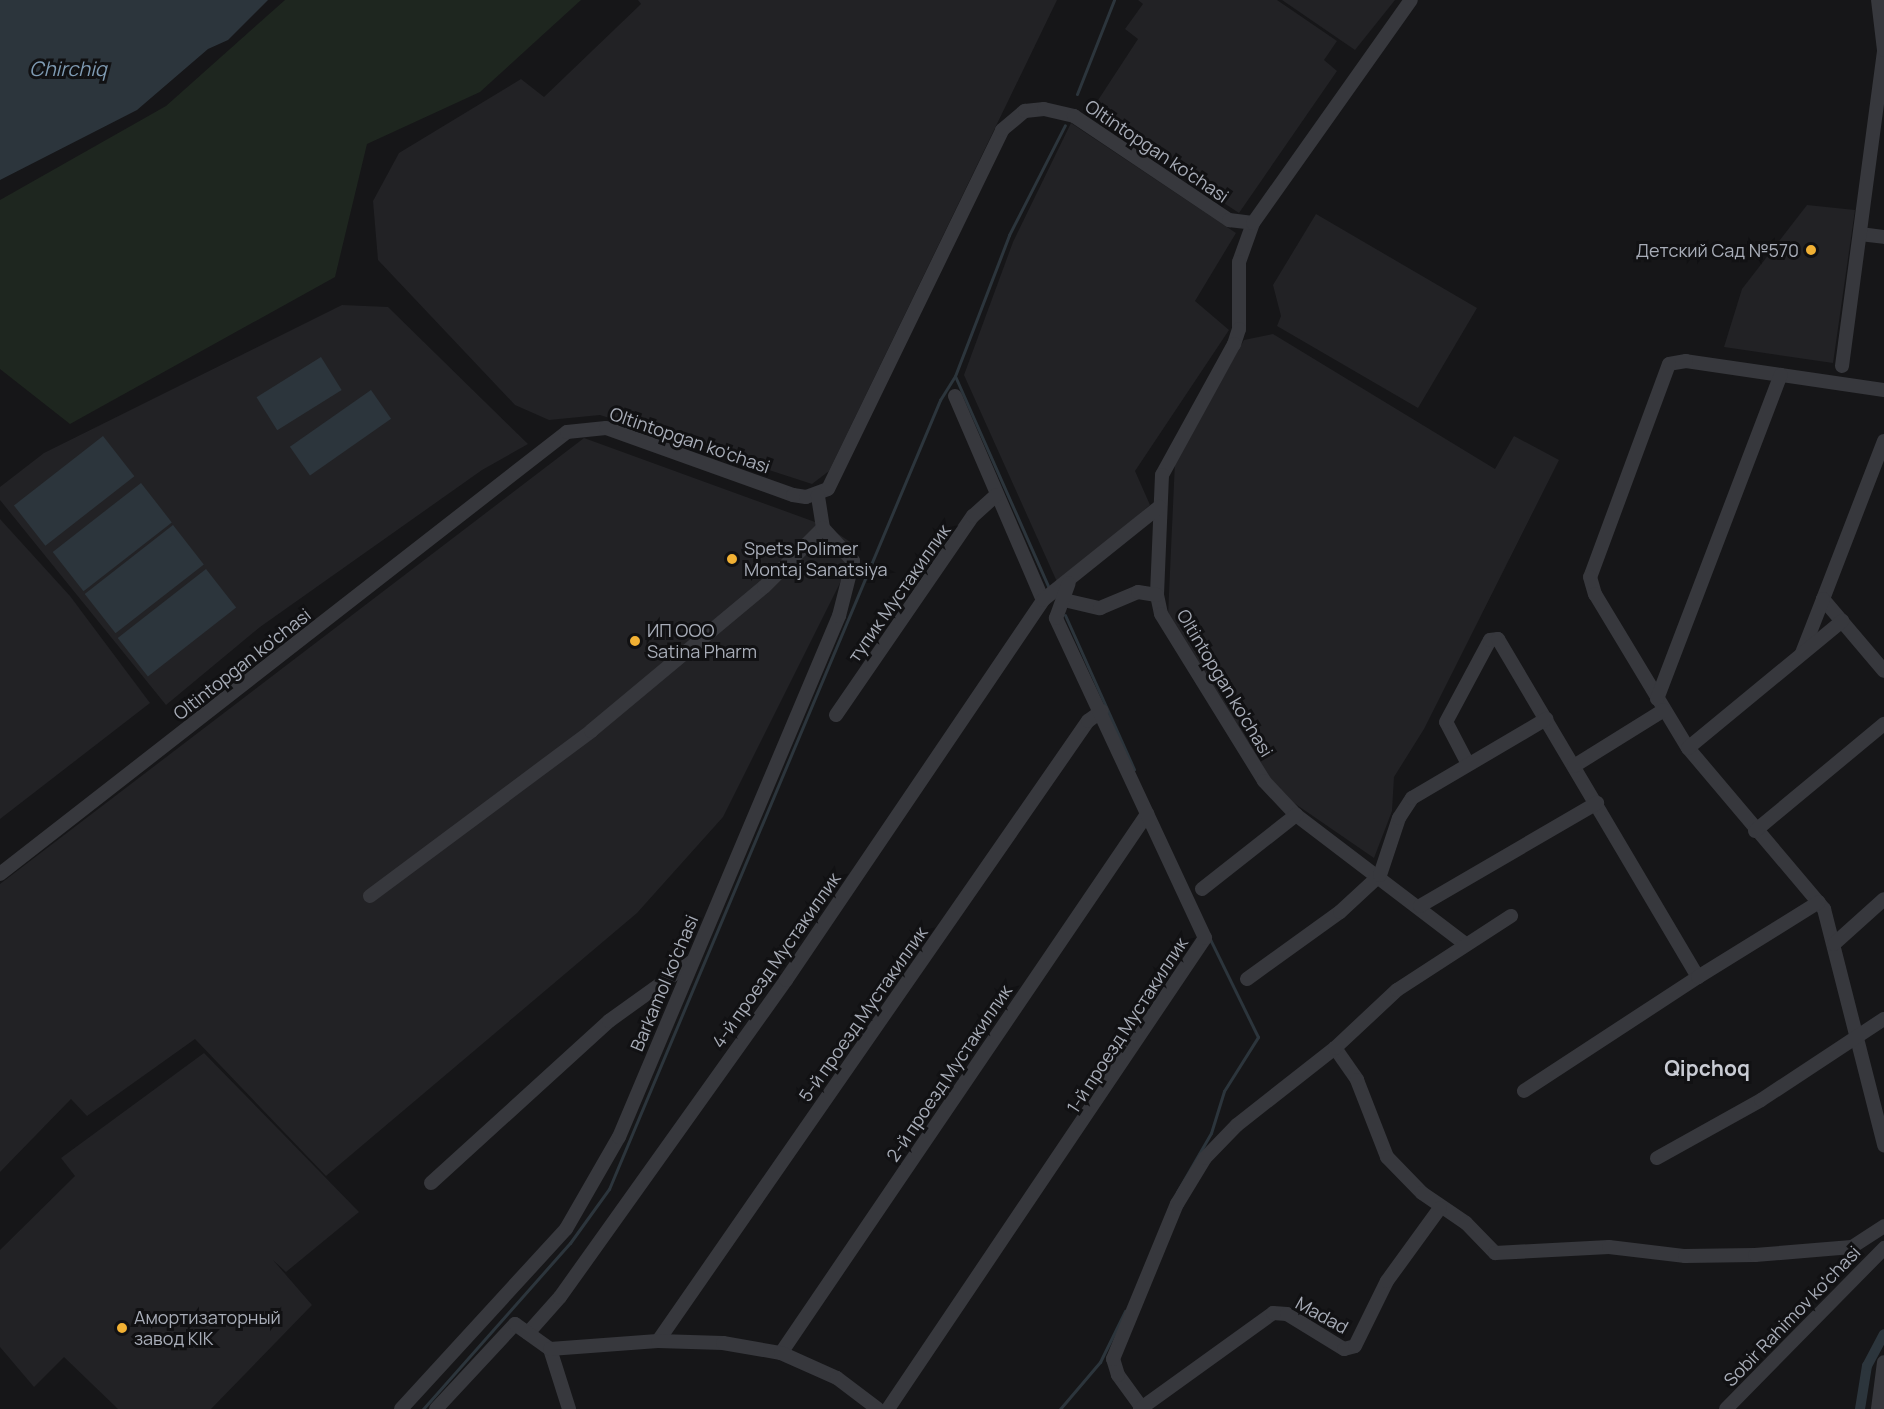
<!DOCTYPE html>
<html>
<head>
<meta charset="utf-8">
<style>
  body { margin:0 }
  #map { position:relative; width:1884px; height:1409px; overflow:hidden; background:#161618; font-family:Manrope,sans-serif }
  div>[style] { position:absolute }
  .built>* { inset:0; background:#222225 }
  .green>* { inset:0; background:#1e261f }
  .water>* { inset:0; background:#2c353c; transform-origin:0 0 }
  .stream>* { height:3px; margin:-1.5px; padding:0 1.5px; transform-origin:1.5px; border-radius:1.5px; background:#2c353c }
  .canal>* { height:10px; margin:-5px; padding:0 5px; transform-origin:5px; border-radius:5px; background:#2c353c }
  .minor>* { height:14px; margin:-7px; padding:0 7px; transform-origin:7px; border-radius:7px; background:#37383d }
  .dots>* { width:16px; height:16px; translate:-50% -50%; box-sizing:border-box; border:3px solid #111113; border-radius:50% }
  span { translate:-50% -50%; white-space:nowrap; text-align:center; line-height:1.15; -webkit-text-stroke:6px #111113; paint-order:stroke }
  .street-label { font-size:18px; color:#a8adb8 }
  .poi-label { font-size:18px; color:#a8adb8 }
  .right { translate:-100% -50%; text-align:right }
  .left { translate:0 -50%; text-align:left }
  .water-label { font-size:20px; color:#7f9bb3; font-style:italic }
  .quarter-label { font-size:21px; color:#c9ccd4; font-weight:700 }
</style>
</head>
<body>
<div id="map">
  <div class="built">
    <div style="clip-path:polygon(638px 0,1057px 0,829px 471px,812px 484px,600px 415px,549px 420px,515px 405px,378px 260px,373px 201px,399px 153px,521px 79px,544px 97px,641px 4px)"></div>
    <div style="clip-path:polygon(1138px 0,1277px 0,1337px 41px,1324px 60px,1337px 71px,1239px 213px,1089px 114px,1138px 39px,1125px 29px,1143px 4px)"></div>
    <div style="clip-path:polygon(1282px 0,1395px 0,1355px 50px)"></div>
    <div style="clip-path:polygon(1071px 123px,1236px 233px,1195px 301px,1229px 330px,1135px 471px,1150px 505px,1058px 584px,964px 375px,1013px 242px)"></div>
    <div style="clip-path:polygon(1807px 205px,1855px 210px,1833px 363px,1724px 347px,1742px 289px)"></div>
    <div style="clip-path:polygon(1316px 214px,1477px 308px,1418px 408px,1277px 326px,1281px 316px,1273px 285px)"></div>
    <div style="clip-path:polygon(342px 305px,388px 307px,528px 444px,482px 470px,260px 627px,166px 705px,0 500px,0 487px,44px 453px)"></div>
    <div style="clip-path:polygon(1273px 334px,1495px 469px,1514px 436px,1559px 460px,1424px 729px,1394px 777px,1392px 811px,1374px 858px,1294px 803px,1257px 764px,1168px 616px,1175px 461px,1244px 340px)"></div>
    <div style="clip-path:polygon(584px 438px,826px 526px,858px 547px,723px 817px,637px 913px,326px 1176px,195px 1039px,87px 1116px,71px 1099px,0 1172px,0 884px)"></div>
    <div style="clip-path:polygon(0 519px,70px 596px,150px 703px,0 819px)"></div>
    <div style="clip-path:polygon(204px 1053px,359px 1212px,286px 1272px,273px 1260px,312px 1305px,211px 1409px,118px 1409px,64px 1357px,34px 1387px,0 1347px,0 1250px,75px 1176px,61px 1158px)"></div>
  </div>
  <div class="green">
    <div style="clip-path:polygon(285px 0,581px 0,480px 92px,367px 144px,335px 277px,70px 424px,0 369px,0 200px,166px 106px)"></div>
  </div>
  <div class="water">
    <div style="clip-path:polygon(0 0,268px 0,228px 40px,208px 49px,137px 110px,0 180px)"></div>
    <div style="left:321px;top:357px;width:39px;height:76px;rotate:58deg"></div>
    <div style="left:371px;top:390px;width:35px;height:99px;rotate:55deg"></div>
    <div style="left:103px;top:436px;width:51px;height:113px;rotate:52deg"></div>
    <div style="left:141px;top:483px;width:50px;height:112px;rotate:52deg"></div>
    <div style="left:173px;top:525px;width:50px;height:112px;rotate:52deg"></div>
    <div style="left:206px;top:569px;width:49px;height:112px;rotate:52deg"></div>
  </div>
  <div class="stream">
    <div style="left:1077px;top:94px;width:101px;rotate:-68.5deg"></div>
    <div style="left:955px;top:376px;width:232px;rotate:66.1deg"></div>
    <div style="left:1065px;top:615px;width:169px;rotate:65.9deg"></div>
    <div style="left:1177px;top:1192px;width:68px;rotate:-60deg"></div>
    <div style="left:1211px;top:1133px;width:44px;rotate:-72.8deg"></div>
    <div style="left:1224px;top:1091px;width:64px;rotate:-57.8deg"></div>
    <div style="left:1258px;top:1037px;width:111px;rotate:-116.1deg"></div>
    <div style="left:423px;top:1409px;width:222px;rotate:-48.5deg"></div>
    <div style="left:570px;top:1243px;width:67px;rotate:-54.2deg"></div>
    <div style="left:609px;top:1189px;width:856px;rotate:-67.24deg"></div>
    <div style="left:940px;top:400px;width:28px;rotate:-58deg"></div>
    <div style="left:955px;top:376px;width:151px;rotate:-69deg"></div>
    <div style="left:1009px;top:235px;width:123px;rotate:-63deg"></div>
    <div style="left:1060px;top:1409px;width:62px;rotate:-49.6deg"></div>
    <div style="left:1100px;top:1362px;width:57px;rotate:-63.9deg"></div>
  </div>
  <div class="canal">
    <div style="left:1860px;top:1409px;width:44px;rotate:-80.8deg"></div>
    <div style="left:1867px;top:1366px;width:36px;rotate:-62deg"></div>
  </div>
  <div class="minor">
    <div style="left:1253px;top:223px;width:41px;rotate:109.7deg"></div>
    <div style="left:1239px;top:262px;width:67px;rotate:90deg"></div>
    <div style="left:1239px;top:329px;width:16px;rotate:108deg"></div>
    <div style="left:1234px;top:344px;width:149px;rotate:118.8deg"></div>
    <div style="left:1162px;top:475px;width:120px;rotate:92.4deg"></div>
    <div style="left:1157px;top:595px;width:19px;rotate:78deg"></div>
    <div style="left:1161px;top:614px;width:196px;rotate:58.3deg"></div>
    <div style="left:1264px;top:781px;width:47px;rotate:46.7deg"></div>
    <div style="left:1296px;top:815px;width:211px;rotate:37.3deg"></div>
    <div style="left:1860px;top:234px;width:24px;rotate:7deg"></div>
    <div style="left:1842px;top:366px;width:319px;rotate:-82.4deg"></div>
    <div style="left:1884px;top:50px;width:50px;rotate:-96.8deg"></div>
    <div style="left:1884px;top:390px;width:200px;rotate:-171.7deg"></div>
    <div style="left:1686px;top:361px;width:17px;rotate:170deg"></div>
    <div style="left:1669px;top:364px;width:227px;rotate:110.3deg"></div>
    <div style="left:1590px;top:577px;width:18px;rotate:74deg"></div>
    <div style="left:1595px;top:594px;width:180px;rotate:58.9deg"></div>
    <div style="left:1688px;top:748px;width:211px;rotate:49.8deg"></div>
    <div style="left:1824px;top:909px;width:244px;rotate:75.7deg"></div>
    <div style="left:955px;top:396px;width:222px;rotate:66.7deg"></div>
    <div style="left:1884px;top:441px;width:169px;rotate:111.1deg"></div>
    <div style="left:1823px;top:599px;width:94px;rotate:49.7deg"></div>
    <div style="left:1064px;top:600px;width:37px;rotate:13deg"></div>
    <div style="left:1100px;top:608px;width:41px;rotate:-22.8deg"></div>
    <div style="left:1138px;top:592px;width:19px;rotate:9deg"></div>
    <div style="left:1802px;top:653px;width:58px;rotate:-68.7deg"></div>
    <div style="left:1657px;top:699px;width:347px;rotate:-69.1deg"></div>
    <div style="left:836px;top:715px;width:242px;rotate:-55.5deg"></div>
    <div style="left:973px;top:516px;width:31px;rotate:-42deg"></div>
    <div style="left:1688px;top:748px;width:200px;rotate:-39.5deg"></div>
    <div style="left:1468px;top:764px;width:47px;rotate:-117.6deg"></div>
    <div style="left:1446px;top:722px;width:93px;rotate:-61.8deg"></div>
    <div style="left:1490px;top:640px;width:8px;rotate:-7deg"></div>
    <div style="left:1498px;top:639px;width:393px;rotate:59.4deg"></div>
    <div style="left:1698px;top:977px;width:208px;rotate:146.8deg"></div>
    <div style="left:1574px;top:766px;width:106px;rotate:-31.9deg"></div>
    <div style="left:1755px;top:831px;width:168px;rotate:-39.7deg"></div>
    <div style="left:0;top:874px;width:719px;rotate:-37.94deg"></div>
    <div style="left:567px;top:432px;width:39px;rotate:-6deg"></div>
    <div style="left:606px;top:428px;width:199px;rotate:19.7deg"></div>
    <div style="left:793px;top:495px;width:13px;rotate:9deg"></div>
    <div style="left:806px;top:497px;width:23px;rotate:-20deg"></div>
    <div style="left:828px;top:489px;width:399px;rotate:-64.1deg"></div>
    <div style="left:1002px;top:130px;width:30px;rotate:-40deg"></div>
    <div style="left:1025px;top:111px;width:19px;rotate:-6deg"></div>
    <div style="left:1044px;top:109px;width:31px;rotate:13deg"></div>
    <div style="left:1074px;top:116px;width:187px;rotate:33.9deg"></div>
    <div style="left:1229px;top:220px;width:24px;rotate:7deg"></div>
    <div style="left:1253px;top:223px;width:273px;rotate:-54.7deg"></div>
    <div style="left:1202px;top:889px;width:120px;rotate:-38.2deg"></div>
    <div style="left:370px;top:896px;width:276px;rotate:-36.7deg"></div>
    <div style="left:591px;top:731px;width:225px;rotate:-39.8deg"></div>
    <div style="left:764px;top:587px;width:83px;rotate:-45deg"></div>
    <div style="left:823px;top:528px;width:33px;rotate:-99deg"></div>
    <div style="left:1420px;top:906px;width:205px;rotate:-30.2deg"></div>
    <div style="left:1834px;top:944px;width:67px;rotate:-42deg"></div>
    <div style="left:1698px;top:977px;width:142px;rotate:-31.8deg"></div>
    <div style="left:1247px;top:979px;width:115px;rotate:-35.8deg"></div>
    <div style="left:1340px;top:912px;width:54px;rotate:-42.8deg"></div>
    <div style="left:1380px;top:875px;width:60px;rotate:-71.6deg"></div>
    <div style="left:1399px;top:818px;width:24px;rotate:-57deg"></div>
    <div style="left:1412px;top:798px;width:156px;rotate:-30.5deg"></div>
    <div style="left:1335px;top:1048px;width:39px;rotate:55deg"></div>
    <div style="left:1357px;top:1080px;width:83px;rotate:68.7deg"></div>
    <div style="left:1387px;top:1157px;width:50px;rotate:45.8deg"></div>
    <div style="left:1422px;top:1193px;width:53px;rotate:34.3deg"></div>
    <div style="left:1466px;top:1223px;width:42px;rotate:46deg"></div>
    <div style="left:1495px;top:1253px;width:114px;rotate:-3deg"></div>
    <div style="left:1609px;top:1247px;width:77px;rotate:6.8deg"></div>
    <div style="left:1685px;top:1256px;width:70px;rotate:-0.8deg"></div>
    <div style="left:1755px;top:1255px;width:97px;rotate:-4.7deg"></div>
    <div style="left:1852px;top:1247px;width:38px;rotate:-33deg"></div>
    <div style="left:1657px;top:1158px;width:119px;rotate:-29.1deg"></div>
    <div style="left:1761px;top:1100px;width:147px;rotate:-33.4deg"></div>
    <div style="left:431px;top:1183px;width:241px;rotate:-42.3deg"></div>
    <div style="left:609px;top:1021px;width:101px;rotate:-35.7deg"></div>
    <div style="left:528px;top:1333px;width:48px;rotate:-48.4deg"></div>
    <div style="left:560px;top:1297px;width:389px;rotate:-54.5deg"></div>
    <div style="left:786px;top:980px;width:459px;rotate:-55.9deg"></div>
    <div style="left:1043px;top:600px;width:149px;rotate:-38.7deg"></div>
    <div style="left:658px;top:1341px;width:755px;rotate:-55.26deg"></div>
    <div style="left:1088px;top:721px;width:17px;rotate:-36deg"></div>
    <div style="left:550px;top:1349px;width:63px;rotate:72.4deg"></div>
    <div style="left:781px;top:1353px;width:652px;rotate:-55.82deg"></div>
    <div style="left:1142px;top:1408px;width:41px;rotate:-126deg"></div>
    <div style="left:1118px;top:1375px;width:17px;rotate:-107deg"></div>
    <div style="left:1113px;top:1359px;width:168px;rotate:-67.6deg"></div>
    <div style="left:1177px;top:1204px;width:54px;rotate:-58.7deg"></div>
    <div style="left:1205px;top:1158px;width:46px;rotate:-45.9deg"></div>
    <div style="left:1237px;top:1125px;width:125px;rotate:-38.2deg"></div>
    <div style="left:1335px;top:1048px;width:85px;rotate:-43.1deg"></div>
    <div style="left:1397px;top:990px;width:136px;rotate:-33deg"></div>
    <div style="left:401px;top:1409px;width:244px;rotate:-47.5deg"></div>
    <div style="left:566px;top:1229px;width:106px;rotate:-60.1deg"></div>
    <div style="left:619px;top:1137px;width:566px;rotate:-67.11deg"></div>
    <div style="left:839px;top:616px;width:57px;rotate:-75.7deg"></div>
    <div style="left:853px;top:561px;width:45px;rotate:-132.3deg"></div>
    <div style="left:436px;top:1409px;width:116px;rotate:-47.1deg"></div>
    <div style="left:515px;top:1324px;width:43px;rotate:35.5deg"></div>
    <div style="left:550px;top:1349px;width:108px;rotate:-4.2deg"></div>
    <div style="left:658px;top:1341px;width:65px;rotate:1.8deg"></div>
    <div style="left:723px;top:1343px;width:59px;rotate:9.8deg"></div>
    <div style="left:781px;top:1353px;width:61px;rotate:24.1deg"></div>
    <div style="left:837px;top:1378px;width:51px;rotate:37.1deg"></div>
    <div style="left:888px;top:1409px;width:568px;rotate:-56.06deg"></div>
    <div style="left:1205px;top:938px;width:353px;rotate:-115deg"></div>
    <div style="left:1056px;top:618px;width:37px;rotate:-70deg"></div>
    <div style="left:1140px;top:1409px;width:164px;rotate:-35.8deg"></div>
    <div style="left:1273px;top:1313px;width:14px;rotate:4deg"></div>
    <div style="left:1287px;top:1314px;width:67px;rotate:31.6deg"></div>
    <div style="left:1344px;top:1349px;width:11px;rotate:-15deg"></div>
    <div style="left:1355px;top:1346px;width:72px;rotate:-63.8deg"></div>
    <div style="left:1387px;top:1281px;width:90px;rotate:-54deg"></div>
    <div style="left:1726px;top:1409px;width:226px;rotate:-45.5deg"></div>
    <div style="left:1878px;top:1409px;width:47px;rotate:-82.7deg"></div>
  </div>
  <div class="dots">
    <div style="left:1811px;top:250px;background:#f2b134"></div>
    <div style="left:732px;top:559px;background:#f2b134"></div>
    <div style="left:635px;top:641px;background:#f2b134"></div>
    <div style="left:122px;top:1328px;background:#f2b134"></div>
  </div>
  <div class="street-label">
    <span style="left:1157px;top:151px;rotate:34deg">Oltintopgan ko'chasi</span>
    <span style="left:690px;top:440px;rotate:19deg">Oltintopgan ko'chasi</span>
    <span style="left:899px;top:593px;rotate:-55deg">тупик Мустакиллик</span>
    <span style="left:242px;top:664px;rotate:-38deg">Oltintopgan ko'chasi</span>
    <span style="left:1225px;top:683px;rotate:59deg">Oltintopgan ko'chasi</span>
    <span style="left:776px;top:960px;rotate:-55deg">4-й проезд Мустакиллик</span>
    <span style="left:664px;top:983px;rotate:-67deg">Barkamol ko'chasi</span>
    <span style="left:863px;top:1014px;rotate:-55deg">5-й проезд Мустакиллик</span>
    <span style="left:1127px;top:1025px;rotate:-57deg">1-й проезд Мустакиллик</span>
    <span style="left:949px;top:1073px;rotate:-56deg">2-й проезд Мустакиллик</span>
    <span style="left:1322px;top:1315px;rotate:29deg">Madad</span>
    <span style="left:1792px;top:1316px;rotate:-46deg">Sobir Rahimov ko'chasi</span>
  </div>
  <div class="poi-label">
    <span class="right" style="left:1799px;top:250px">Детский Сад №570</span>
    <span class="left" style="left:744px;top:559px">Spets Polimer<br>Montaj Sanatsiya</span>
    <span class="left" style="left:647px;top:641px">ИП ООО<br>Satina Pharm</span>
    <span class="left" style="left:134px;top:1328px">Амортизаторный<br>завод KIK</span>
  </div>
  <div class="water-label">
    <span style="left:68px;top:68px">Chirchiq</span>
  </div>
  <div class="quarter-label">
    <span style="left:1707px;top:1068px">Qipchoq</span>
  </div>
</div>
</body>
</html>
